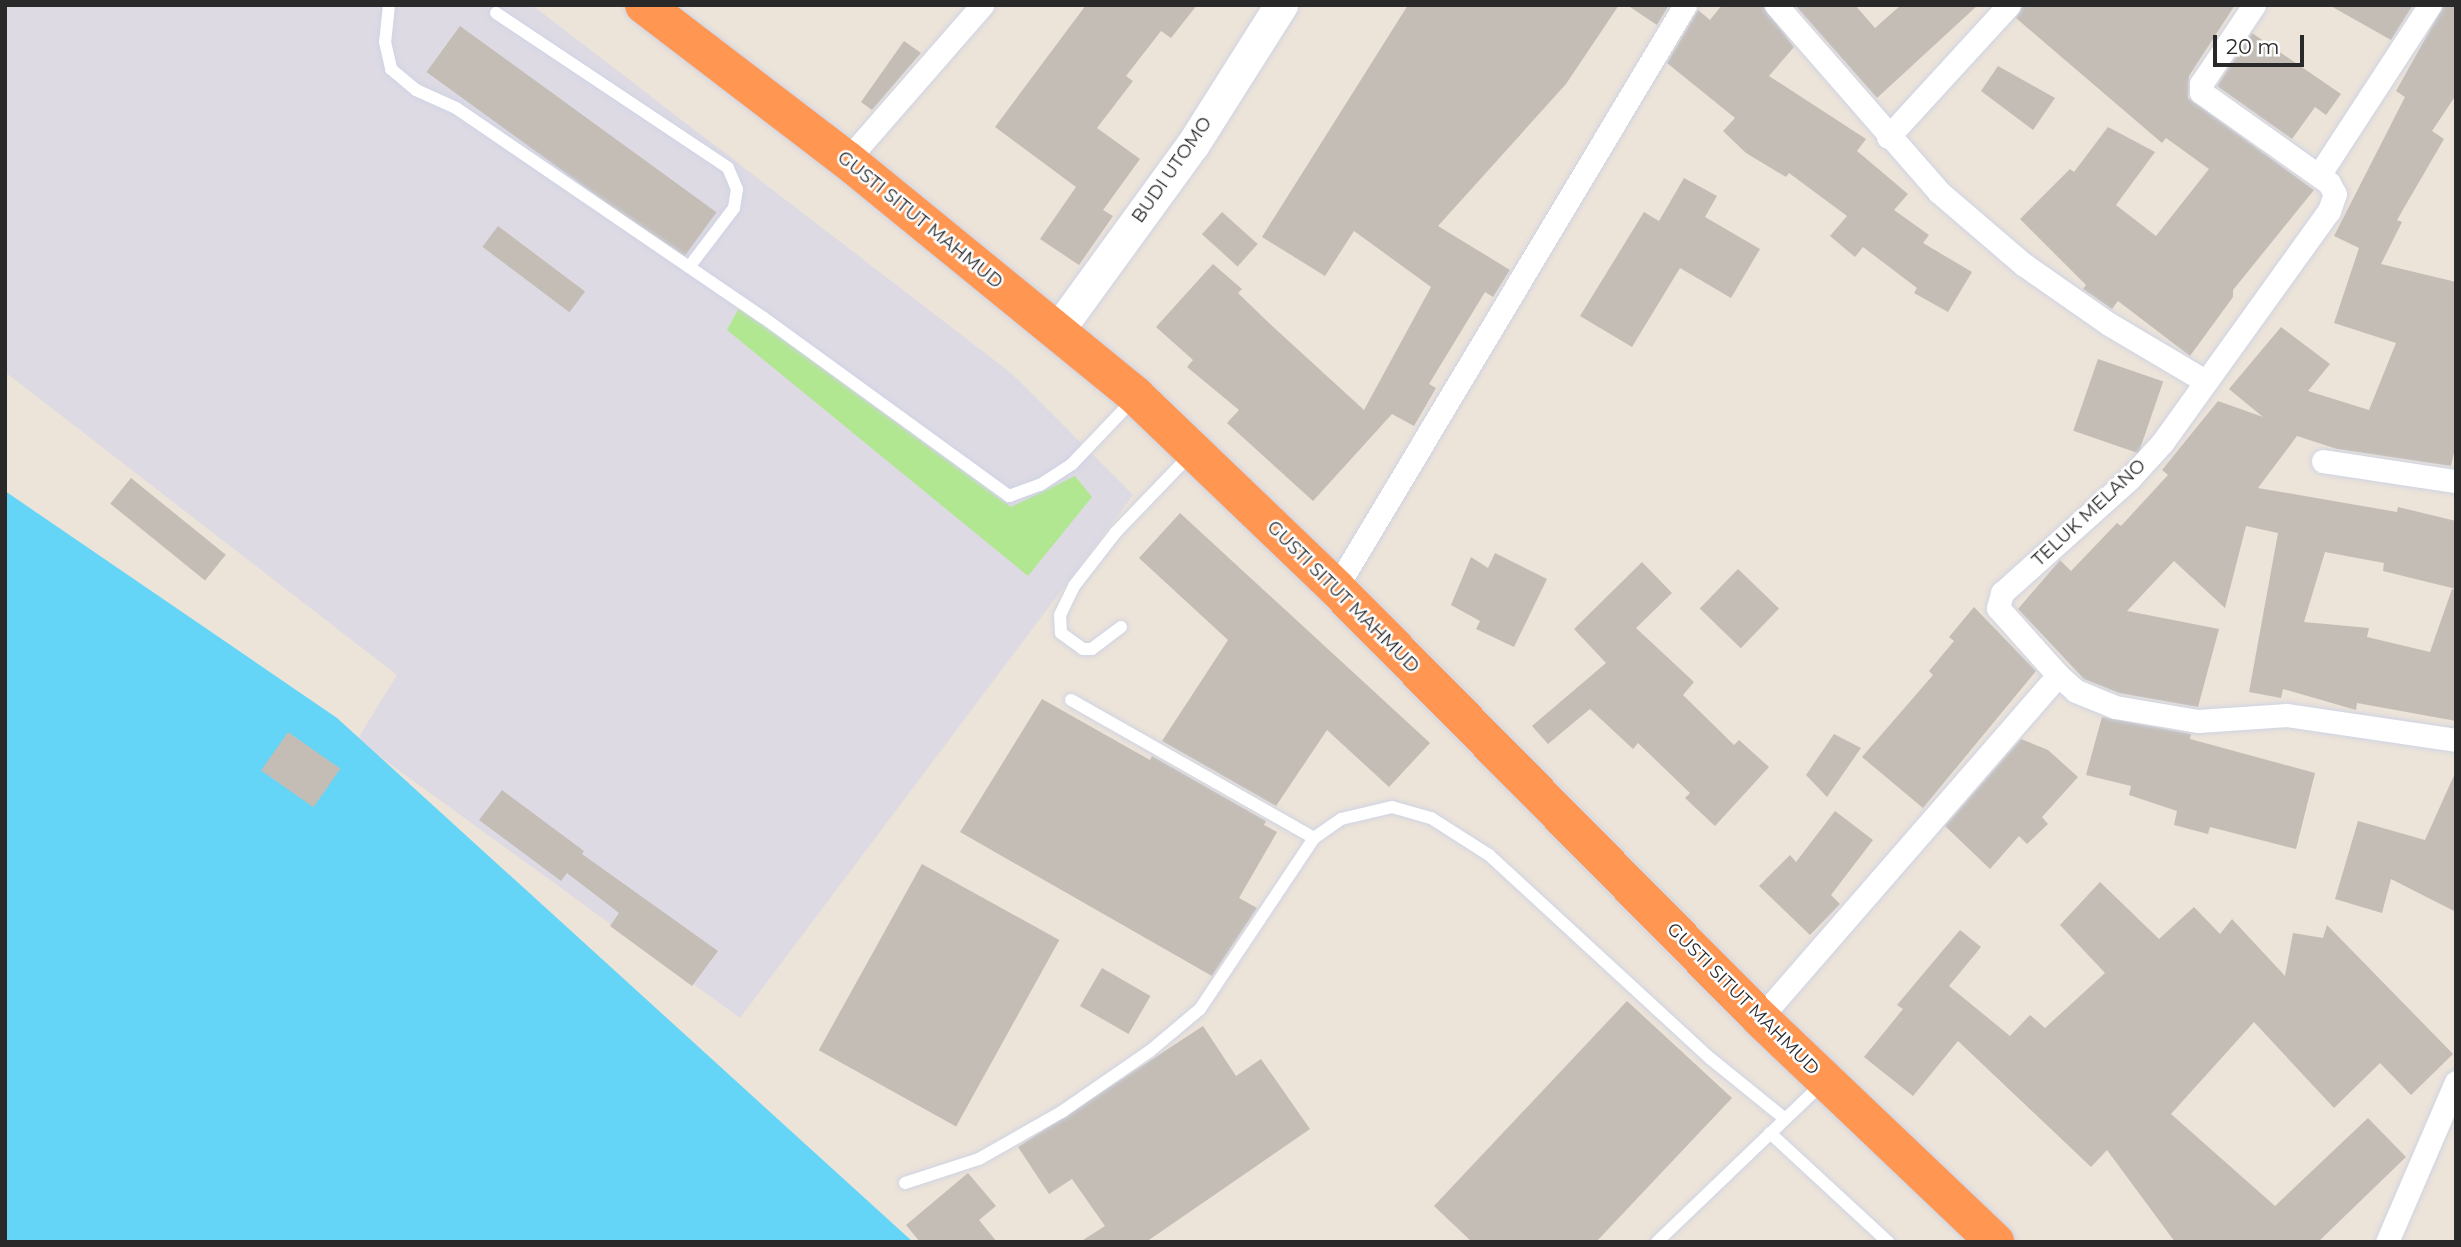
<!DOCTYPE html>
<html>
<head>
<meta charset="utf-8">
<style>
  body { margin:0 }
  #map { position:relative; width:2461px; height:1247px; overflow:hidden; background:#ece3d9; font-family:Montserrat,sans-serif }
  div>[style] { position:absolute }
  .industrial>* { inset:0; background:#dddae4 }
  .green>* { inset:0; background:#b2e791 }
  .water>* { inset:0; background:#64d5f6 }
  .building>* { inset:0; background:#c4bdb6; transform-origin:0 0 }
  .roads { filter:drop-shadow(0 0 2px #ced3e3) drop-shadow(0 0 2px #ced3e3) }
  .lane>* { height:12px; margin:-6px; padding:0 6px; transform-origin:6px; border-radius:6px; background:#fff }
  .street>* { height:23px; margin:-11.5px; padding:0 11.5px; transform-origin:11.5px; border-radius:11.5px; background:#fff }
  .secondary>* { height:33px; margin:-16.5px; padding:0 16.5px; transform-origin:16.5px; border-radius:16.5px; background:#fff }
  .highway>* { height:38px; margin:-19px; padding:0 19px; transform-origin:19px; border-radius:19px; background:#ff9651 }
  span { translate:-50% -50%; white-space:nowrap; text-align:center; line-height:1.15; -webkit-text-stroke:5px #fff; paint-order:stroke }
  .street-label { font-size:18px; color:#292929 }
  .frame { position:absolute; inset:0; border:7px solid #292929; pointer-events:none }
  .scale { position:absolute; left:2213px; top:35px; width:91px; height:32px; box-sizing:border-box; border:4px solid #292929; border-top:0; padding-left:9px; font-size:21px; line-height:24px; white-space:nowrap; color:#292929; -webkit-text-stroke:5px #fff; paint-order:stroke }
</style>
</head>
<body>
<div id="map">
  <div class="industrial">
    <div style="clip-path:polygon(5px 5px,532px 5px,1011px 373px,1133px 495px,740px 1018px,357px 740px,397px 675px,5px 372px)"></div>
  </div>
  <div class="green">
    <div style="clip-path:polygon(739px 308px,1011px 507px,1075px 476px,1092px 497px,1028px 576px,727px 330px)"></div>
  </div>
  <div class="water">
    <div style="clip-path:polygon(5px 491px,337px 718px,913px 1242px,5px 1242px)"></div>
  </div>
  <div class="building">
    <div style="clip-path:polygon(1086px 5px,1197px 5px,1171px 38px,1161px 31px,1126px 76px,1133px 81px,1097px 128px,1140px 159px,1103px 210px,1113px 216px,1079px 265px,1040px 239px,1076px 187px,995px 127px)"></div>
    <div style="clip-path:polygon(1408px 5px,1619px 5px,1566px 84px,1438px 226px,1510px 270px,1493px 297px,1485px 292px,1429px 384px,1436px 388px,1414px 426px,1392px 414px,1313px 501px,1227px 423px,1239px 410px,1187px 367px,1193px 360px,1156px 327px,1213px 264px,1242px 289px,1238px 293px,1270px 324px,1364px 410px,1431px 287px,1354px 231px,1325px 276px,1262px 237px)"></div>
    <div style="clip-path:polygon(1627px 5px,1669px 5px,1657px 25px)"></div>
    <div style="clip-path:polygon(1722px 5px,1762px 5px,1794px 47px,1769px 76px,1866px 139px,1857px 151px,1908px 194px,1894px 210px,1929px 235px,1923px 243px,1972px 272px,1948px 312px,1914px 293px,1917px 288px,1863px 247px,1855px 257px,1830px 236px,1847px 216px,1789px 173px,1786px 177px,1746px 153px,1723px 131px,1735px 118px,1667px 63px,1698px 10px,1710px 20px)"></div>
    <div style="clip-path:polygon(1795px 5px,1855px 5px,1875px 28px,1901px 5px,1978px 5px,1877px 98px)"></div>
    <div style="clip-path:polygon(2023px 5px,2235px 5px,2189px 76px,2188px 98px,2314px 190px,2233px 290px,2233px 297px,2190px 356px,2118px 301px,2112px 309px,2083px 289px,2086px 285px,2020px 219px,2070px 169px,2074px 172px,2108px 127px,2155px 152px,2116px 205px,2156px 236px,2209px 169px,2166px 138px,2162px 143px,2016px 18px)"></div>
    <div style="clip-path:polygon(2329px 5px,2413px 5px,2391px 40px)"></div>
    <div style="clip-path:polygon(2444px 5px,2456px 5px,2456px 95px,2432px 131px,2444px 139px,2397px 220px,2402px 222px,2381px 264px,2456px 282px,2456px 444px,2451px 466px,2337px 449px,2297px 436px,2258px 488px,2397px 512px,2398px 507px,2456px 521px,2456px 589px,2383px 571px,2384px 563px,2325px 552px,2304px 622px,2369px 628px,2367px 637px,2430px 652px,2452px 589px,2456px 590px,2456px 721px,2357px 703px,2356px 710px,2283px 689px,2281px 698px,2249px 692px,2278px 533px,2246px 526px,2225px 608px,2174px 561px,2127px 611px,2219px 629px,2198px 707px,2119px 693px,2084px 679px,2018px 609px,2060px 560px,2071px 571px,2117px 523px,2121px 526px,2168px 475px,2162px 470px,2218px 401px,2263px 417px,2229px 389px,2281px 327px,2330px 364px,2308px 391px,2369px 410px,2396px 343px,2334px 323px,2359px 248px,2334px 236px,2405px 97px,2396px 91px)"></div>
    <div style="left:460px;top:26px;width:317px;height:57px;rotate:36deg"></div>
    <div style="clip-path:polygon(2252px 33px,2341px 94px,2326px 115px,2315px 107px,2292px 139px,2217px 86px)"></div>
    <div style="clip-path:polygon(904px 41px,921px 53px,872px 110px,861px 102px)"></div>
    <div style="clip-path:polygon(1998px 66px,2055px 98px,2033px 130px,1981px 91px)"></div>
    <div style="clip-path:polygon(1684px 178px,1717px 196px,1705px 217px,1760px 249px,1731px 298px,1680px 268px,1632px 347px,1580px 316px,1644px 212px,1659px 221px)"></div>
    <div style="left:1222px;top:212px;width:48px;height:30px;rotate:42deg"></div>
    <div style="left:498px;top:226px;width:109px;height:26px;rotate:37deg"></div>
    <div style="left:2098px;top:359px;width:69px;height:76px;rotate:19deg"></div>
    <div style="left:131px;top:478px;width:122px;height:33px;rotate:39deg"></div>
    <div style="clip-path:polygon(1180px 513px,1430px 743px,1389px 787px,1327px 730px,1276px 806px,1162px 741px,1228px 640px,1139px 558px)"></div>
    <div style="clip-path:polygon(1495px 553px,1547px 579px,1514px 647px,1476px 629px,1480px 621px,1451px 605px,1471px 557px,1488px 568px)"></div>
    <div style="clip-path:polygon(1642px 562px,1672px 593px,1636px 628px,1694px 682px,1683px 695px,1734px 745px,1739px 740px,1769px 767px,1715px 826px,1685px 798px,1690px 793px,1638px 743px,1633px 749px,1590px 709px,1548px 744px,1532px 726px,1606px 663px,1574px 629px)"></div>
    <div style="left:1738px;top:569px;width:57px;height:55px;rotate:44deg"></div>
    <div style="clip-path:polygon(1974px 607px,2036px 671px,1923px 808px,1862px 757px,1933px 675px,1929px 671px,1954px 641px,1949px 637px)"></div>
    <div style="clip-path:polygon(1042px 699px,1150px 760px,1152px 756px,1266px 821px,1264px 825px,1277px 832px,1239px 898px,1257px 908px,1212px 976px,960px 832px)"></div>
    <div style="clip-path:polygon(2102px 717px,2191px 734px,2190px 739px,2315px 773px,2296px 849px,2210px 827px,2208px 834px,2174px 825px,2177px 811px,2129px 795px,2131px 786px,2086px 775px)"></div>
    <div style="left:288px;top:732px;width:64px;height:47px;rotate:35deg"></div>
    <div style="clip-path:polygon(1834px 734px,1861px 748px,1827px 797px,1806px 775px)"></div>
    <div style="clip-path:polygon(2021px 739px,2048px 750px,2078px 777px,2042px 817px,2048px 824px,2027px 844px,2019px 836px,1990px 869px,1945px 826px)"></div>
    <div style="clip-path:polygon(2456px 771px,2456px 912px,2391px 879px,2382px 913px,2335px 899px,2358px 821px,2425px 840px)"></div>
    <div style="clip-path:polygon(502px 790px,584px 851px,582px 854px,718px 951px,692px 986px,610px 926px,619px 913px,567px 873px,561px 881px,479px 820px)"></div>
    <div style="clip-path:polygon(1835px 811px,1873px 840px,1831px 895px,1840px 904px,1810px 935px,1759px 886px,1790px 855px,1796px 862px)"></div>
    <div style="left:922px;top:864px;width:157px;height:213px;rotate:29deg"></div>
    <div style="clip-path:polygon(2100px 882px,2159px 939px,2194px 907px,2220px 934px,2232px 919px,2285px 976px,2293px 933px,2323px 938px,2327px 925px,2453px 1054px,2411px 1095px,2380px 1063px,2334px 1108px,2254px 1022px,2171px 1114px,2275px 1206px,2368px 1118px,2406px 1157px,2318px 1242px,2175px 1242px,2107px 1150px,2091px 1167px,1958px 1041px,1913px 1096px,1864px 1057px,1903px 1009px,1897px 1005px,1960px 930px,1981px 947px,1949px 986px,2010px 1036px,2030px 1015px,2045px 1028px,2105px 973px,2060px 925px)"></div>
    <div style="left:1102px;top:968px;width:56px;height:44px;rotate:30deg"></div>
    <div style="clip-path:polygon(1627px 1001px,1732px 1098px,1596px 1242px,1472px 1242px,1434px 1206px)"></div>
    <div style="clip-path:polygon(1203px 1026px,1236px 1076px,1261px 1059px,1310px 1129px,1146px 1242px,1080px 1242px,1105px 1226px,1072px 1179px,1049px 1194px,1018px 1147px)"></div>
    <div style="clip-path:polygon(968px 1173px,996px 1206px,979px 1220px,997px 1242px,920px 1242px,906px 1225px)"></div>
  </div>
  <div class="roads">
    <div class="lane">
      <div style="left:389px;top:5px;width:37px;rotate:96deg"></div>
      <div style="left:385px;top:42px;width:28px;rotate:77deg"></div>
      <div style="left:391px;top:69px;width:33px;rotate:40deg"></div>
      <div style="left:416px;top:90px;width:44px;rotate:24.2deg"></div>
      <div style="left:456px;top:108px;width:373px;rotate:34.3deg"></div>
      <div style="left:764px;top:318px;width:303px;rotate:36deg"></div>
      <div style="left:1009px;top:496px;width:33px;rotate:-20deg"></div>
      <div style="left:1040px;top:485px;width:38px;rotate:-33deg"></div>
      <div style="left:1072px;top:464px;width:90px;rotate:-46.4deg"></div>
      <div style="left:496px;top:13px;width:279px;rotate:33.7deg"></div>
      <div style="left:728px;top:168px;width:23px;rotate:67deg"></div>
      <div style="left:737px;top:189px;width:19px;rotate:99deg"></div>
      <div style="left:734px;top:208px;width:74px;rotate:127.3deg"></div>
      <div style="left:1121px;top:627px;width:36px;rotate:143deg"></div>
      <div style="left:1092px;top:649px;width:9px;rotate:180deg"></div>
      <div style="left:1083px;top:649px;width:27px;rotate:-144deg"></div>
      <div style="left:1061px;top:633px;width:18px;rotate:-93deg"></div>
      <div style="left:1060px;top:615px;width:32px;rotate:-64deg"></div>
      <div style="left:1074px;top:586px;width:68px;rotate:-52.1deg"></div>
      <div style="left:1116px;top:532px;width:108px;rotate:-46.1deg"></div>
      <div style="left:1071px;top:700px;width:279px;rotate:29.6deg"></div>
      <div style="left:1770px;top:1133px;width:161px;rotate:42.7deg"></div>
      <div style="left:905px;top:1183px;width:78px;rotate:-18deg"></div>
      <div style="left:979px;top:1159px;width:97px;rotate:-29.7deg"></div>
      <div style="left:1063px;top:1111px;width:106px;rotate:-34.6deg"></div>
      <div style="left:1150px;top:1051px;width:65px;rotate:-40deg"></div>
      <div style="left:1200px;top:1009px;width:206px;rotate:-56.3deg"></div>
      <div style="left:1314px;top:838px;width:33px;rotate:-35deg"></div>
      <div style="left:1341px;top:819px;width:52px;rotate:-13.2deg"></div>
      <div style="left:1392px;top:807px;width:41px;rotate:15.8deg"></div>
      <div style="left:1431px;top:818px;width:69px;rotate:32.5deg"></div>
      <div style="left:1489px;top:855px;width:301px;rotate:42.6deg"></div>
      <div style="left:1711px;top:1059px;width:95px;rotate:39deg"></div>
      <div style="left:1657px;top:1242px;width:230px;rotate:-43.8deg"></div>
    </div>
    <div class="street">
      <div style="left:1776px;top:5px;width:248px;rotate:48.9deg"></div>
      <div style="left:1939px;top:192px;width:111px;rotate:40.6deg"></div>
      <div style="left:2023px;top:264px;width:105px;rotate:34.9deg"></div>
      <div style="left:2109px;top:324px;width:112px;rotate:30.7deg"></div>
      <div style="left:1888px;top:137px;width:179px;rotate:-47.5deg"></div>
      <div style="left:847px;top:160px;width:206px;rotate:-48.9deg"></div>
      <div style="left:2319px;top:175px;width:203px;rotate:-56.9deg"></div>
      <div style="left:2323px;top:461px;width:134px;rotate:8.6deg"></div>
      <div style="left:1336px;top:588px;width:679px;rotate:-59.09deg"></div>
      <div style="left:2058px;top:675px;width:24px;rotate:42deg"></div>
      <div style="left:2076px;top:691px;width:42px;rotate:22.3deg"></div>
      <div style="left:2115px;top:707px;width:84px;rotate:9.6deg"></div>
      <div style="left:2198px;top:721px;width:89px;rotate:-3.9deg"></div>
      <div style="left:2287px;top:715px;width:171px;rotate:8.4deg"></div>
      <div style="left:1760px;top:1018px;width:454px;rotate:-49deg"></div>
      <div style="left:2058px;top:675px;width:90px;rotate:-131.8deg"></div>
      <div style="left:1998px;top:608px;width:16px;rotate:-75deg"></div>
      <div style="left:2002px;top:593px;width:172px;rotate:-41.9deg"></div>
      <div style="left:2130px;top:478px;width:47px;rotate:-47.6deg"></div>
      <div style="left:2162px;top:443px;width:286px;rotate:-54.3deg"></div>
      <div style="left:2329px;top:211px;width:18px;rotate:-71deg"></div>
      <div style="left:2335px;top:194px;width:13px;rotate:-119deg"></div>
      <div style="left:2329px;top:183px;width:157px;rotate:-144.6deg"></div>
      <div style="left:2201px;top:92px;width:8px;rotate:-90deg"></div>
      <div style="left:2201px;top:84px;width:95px;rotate:-56.1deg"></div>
      <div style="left:2387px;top:1242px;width:174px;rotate:-66.7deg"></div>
    </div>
    <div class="secondary">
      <div style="left:1057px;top:331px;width:231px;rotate:-54deg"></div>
      <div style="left:1193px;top:144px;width:165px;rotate:-57.7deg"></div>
    </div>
    <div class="highway">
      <div style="left:644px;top:5px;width:255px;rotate:37.4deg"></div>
      <div style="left:847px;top:160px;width:373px;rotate:39.2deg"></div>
      <div style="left:1136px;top:396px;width:277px;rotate:43.8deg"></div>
      <div style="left:1336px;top:588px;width:604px;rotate:45.4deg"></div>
      <div style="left:1760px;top:1018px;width:325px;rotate:43.6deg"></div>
    </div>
  </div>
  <div class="street-label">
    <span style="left:1172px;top:170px;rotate:-55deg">BUDI UTOMO</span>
    <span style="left:920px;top:220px;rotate:39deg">GUSTI SITUT MAHMUD</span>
    <span style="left:2089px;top:513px;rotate:-43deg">TELUK MELANO</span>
    <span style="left:1343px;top:597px;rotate:45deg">GUSTI SITUT MAHMUD</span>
    <span style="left:1743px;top:999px;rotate:45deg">GUSTI SITUT MAHMUD</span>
  </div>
  <div class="frame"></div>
  <div class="scale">20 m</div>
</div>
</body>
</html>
